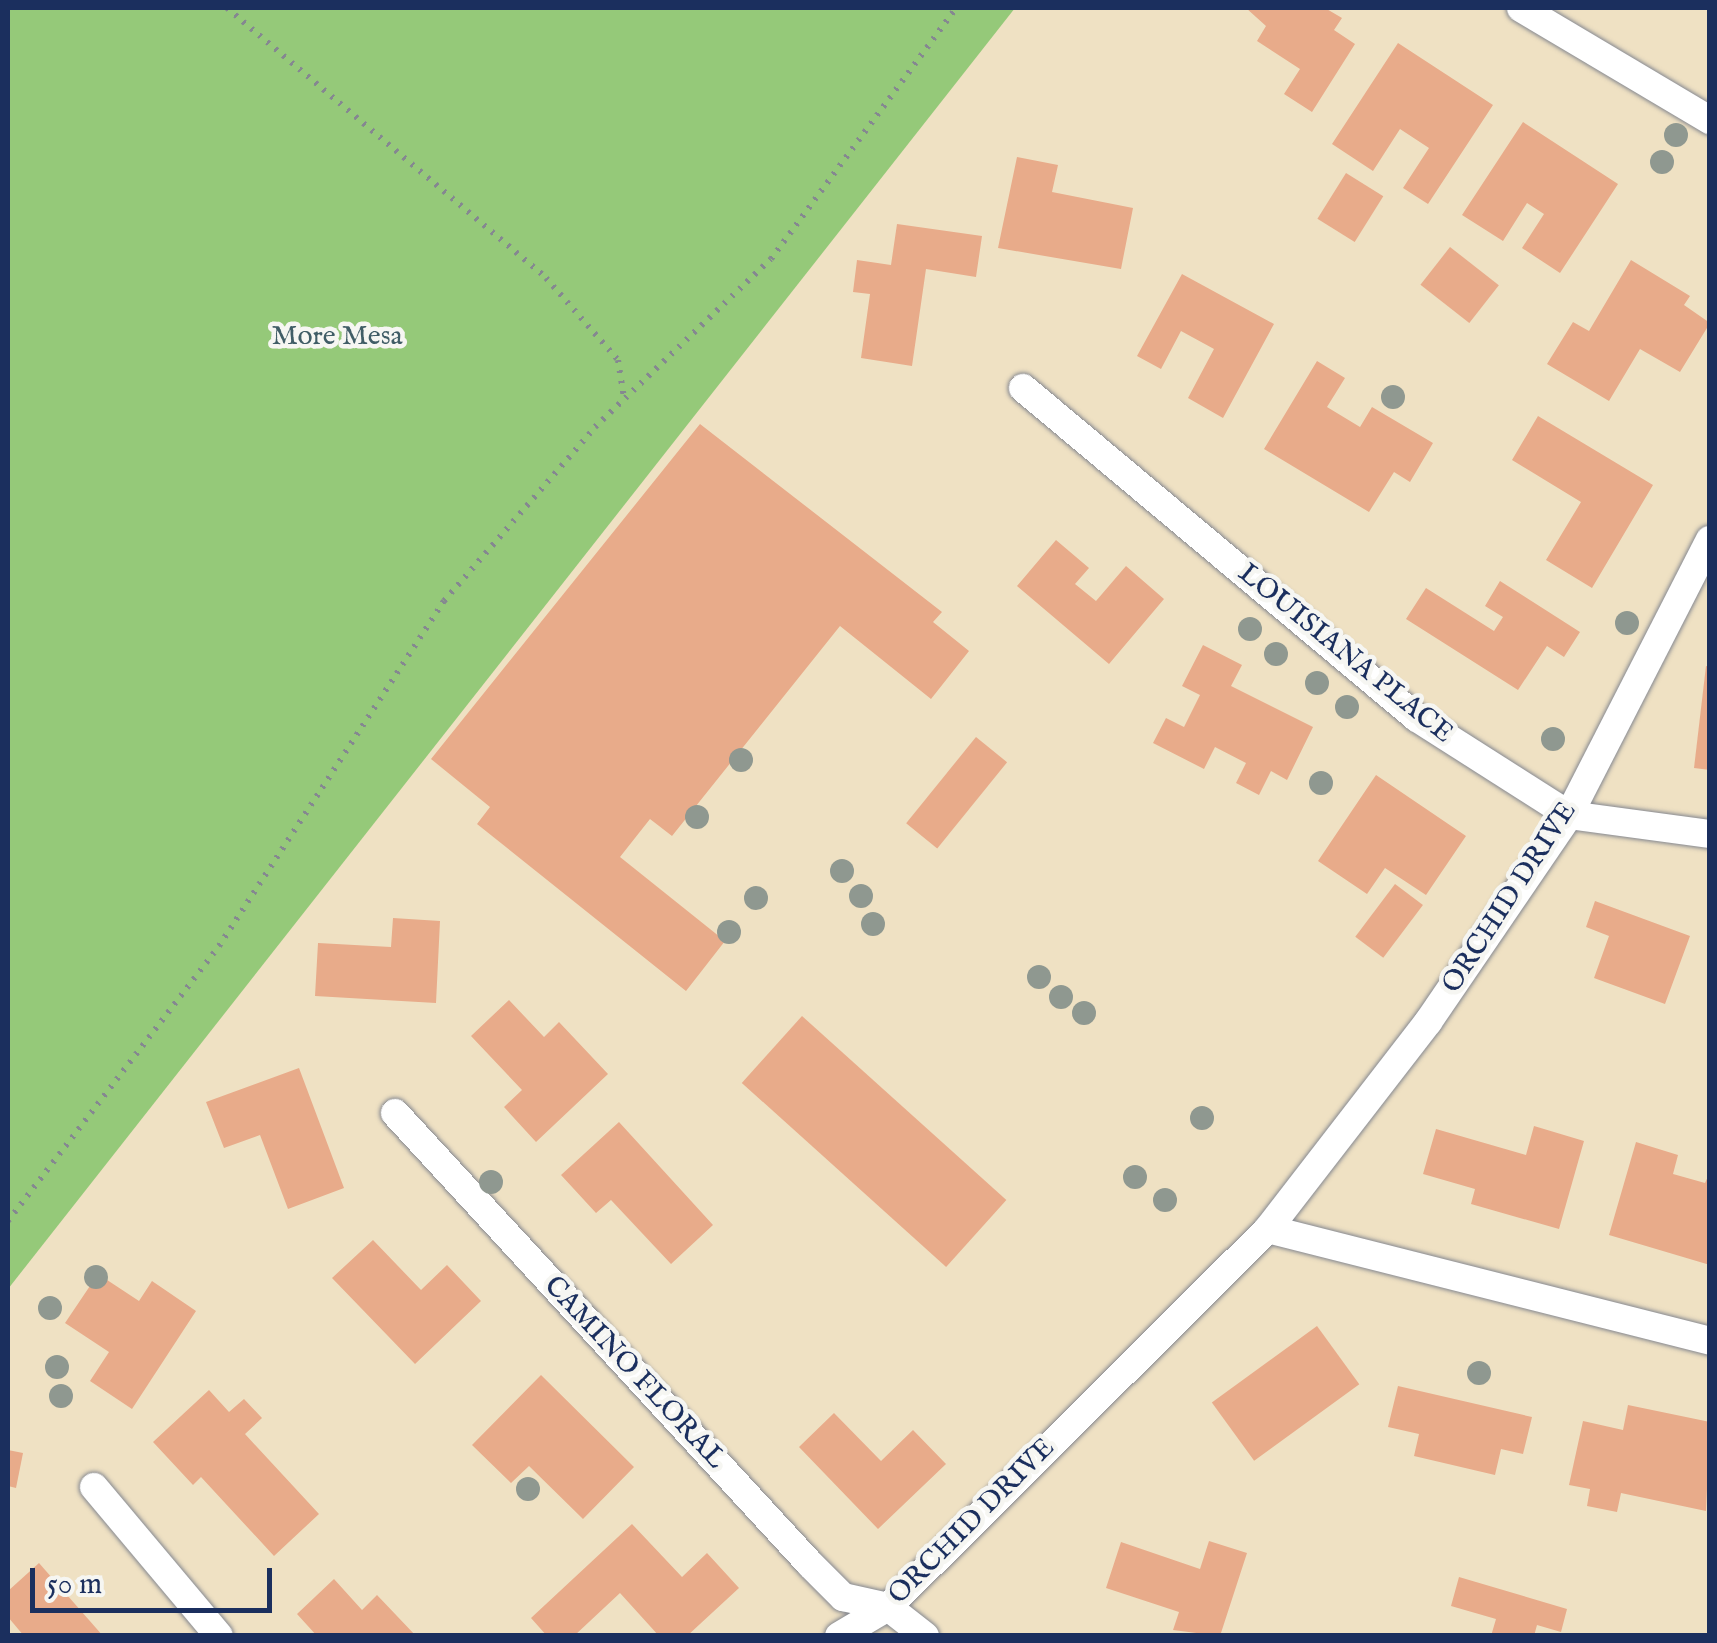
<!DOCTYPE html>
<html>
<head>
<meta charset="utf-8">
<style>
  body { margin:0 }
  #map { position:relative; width:1717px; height:1643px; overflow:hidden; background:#efe1c3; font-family:"IM FELL English",serif }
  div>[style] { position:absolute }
  .green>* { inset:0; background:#95c979 }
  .building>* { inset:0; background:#e8ab8a; transform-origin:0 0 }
  .path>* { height:6px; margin-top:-3px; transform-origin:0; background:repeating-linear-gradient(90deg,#858890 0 2.5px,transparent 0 10.5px) }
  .roads { filter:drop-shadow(0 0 2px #858890) drop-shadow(0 0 2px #858890) }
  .street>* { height:28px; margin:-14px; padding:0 14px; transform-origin:14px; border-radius:14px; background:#fff }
  .trees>* { width:24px; height:24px; margin:-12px; border-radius:50%; background:#8f9890 }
  span { translate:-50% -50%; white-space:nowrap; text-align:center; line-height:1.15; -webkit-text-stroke:9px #f6f6f2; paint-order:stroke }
  .park-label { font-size:28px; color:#405d66 }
  .street-label { font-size:28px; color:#1b2f5e }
  .frame { position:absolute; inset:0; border:10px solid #1b2f5e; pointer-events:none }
  .scale { position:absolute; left:30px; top:1568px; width:242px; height:45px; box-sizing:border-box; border:5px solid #1b2f5e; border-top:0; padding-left:12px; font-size:30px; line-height:35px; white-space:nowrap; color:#1b2f5e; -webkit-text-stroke:8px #f6f6f2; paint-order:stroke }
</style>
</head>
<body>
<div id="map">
  <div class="green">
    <div style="clip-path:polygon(8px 8px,1015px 8px,8px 1289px)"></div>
  </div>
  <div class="building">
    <div style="clip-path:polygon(1246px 8px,1325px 8px,1342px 18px,1334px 30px,1355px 44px,1312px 112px,1284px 94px,1300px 69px,1257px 41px,1266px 26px)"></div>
    <div style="clip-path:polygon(1398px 43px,1493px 105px,1428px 204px,1403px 188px,1429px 148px,1400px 129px,1373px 171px,1332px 144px)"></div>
    <div style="clip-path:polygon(1523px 122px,1618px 184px,1560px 273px,1522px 248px,1544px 214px,1527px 203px,1503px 241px,1462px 215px)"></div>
    <div style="clip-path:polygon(1017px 157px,1058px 165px,1052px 192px,1133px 208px,1121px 269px,998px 248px)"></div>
    <div style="left:1346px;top:173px;width:44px;height:54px;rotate:32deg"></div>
    <div style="clip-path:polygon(897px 224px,982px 236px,976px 277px,926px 269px,912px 366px,861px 358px,870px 294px,853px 292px,857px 260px,891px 265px)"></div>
    <div style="left:1450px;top:247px;width:62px;height:48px;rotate:38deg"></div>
    <div style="clip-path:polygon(1631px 260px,1690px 296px,1684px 305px,1710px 323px,1680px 372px,1640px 349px,1609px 401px,1547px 364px,1573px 322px,1589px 331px)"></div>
    <div style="clip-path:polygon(1182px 274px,1274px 324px,1223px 418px,1188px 398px,1214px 349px,1181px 331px,1161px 369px,1137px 356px)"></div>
    <div style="clip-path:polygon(1317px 361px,1345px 378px,1327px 407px,1360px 427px,1372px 407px,1433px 443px,1410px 482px,1394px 472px,1369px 512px,1264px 449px)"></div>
    <div style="clip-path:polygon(1538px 416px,1653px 485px,1592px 588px,1546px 560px,1581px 502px,1512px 460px)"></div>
    <div style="clip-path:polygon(700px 424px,942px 612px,933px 622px,969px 651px,931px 699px,840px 626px,672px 836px,650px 819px,620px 857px,725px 941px,686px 991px,477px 824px,490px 807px,431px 759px)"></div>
    <div style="clip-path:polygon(1056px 540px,1089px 568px,1075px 584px,1096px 601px,1126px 566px,1164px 599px,1109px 664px,1017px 586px)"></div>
    <div style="clip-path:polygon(1500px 581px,1580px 632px,1564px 657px,1547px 646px,1518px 690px,1406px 619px,1426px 588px,1494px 631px,1503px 617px,1485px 606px)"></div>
    <div style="clip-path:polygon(1203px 645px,1242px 665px,1231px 686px,1313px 727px,1287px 780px,1271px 771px,1259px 795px,1236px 783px,1246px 763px,1215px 747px,1204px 769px,1153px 743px,1166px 718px,1184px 727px,1200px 695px,1182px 686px)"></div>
    <div style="clip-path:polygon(1706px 666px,1710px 667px,1710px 770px,1694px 768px)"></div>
    <div style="left:976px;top:737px;width:40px;height:111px;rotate:39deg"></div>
    <div style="clip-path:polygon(1376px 775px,1466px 836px,1426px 895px,1385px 868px,1367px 894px,1318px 861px)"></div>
    <div style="left:1395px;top:884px;width:35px;height:66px;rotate:37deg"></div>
    <div style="clip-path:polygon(1595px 901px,1690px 936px,1665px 1004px,1594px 978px,1609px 936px,1586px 927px)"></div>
    <div style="clip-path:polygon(393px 918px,440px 921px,436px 1003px,315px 996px,318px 943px,391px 947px)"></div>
    <div style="clip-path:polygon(509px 1000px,544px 1037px,559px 1022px,608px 1074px,536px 1142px,504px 1107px,522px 1090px,471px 1036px)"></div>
    <div style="left:802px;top:1016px;width:275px;height:90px;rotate:42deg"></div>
    <div style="clip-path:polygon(299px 1068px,344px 1188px,288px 1209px,260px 1135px,224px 1148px,206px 1102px)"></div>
    <div style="clip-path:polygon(619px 1122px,713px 1225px,671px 1264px,611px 1200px,596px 1213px,561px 1175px)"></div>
    <div style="clip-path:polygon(1534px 1126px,1584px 1141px,1559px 1229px,1471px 1204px,1475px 1189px,1423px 1174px,1436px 1129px,1526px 1155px)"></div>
    <div style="clip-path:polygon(1636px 1142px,1678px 1155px,1673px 1174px,1705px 1183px,1710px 1172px,1710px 1265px,1609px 1235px)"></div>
    <div style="clip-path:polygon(373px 1240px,421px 1290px,447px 1265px,481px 1301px,415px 1364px,332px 1278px)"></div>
    <div style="clip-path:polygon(98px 1274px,139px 1301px,152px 1281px,196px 1311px,132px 1409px,90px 1381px,109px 1352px,65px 1323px)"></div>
    <div style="left:1317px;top:1326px;width:72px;height:130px;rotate:54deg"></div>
    <div style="clip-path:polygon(541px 1375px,634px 1467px,583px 1519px,529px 1466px,511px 1483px,472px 1445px)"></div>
    <div style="clip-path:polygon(1398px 1386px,1532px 1417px,1523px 1454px,1501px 1449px,1495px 1475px,1414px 1456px,1419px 1434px,1388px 1427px)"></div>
    <div style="clip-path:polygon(209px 1390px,229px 1412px,244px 1399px,262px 1418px,245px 1434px,319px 1514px,274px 1556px,201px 1477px,193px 1485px,153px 1442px)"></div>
    <div style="clip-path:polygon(1628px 1405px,1710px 1422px,1706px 1511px,1621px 1493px,1617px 1512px,1587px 1506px,1590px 1489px,1569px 1485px,1583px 1421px,1623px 1430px)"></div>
    <div style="clip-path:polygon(834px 1413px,881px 1461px,913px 1430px,946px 1464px,878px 1529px,799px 1447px)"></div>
    <div style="clip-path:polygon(8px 1450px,23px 1453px,16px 1488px,8px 1486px)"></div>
    <div style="clip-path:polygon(632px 1524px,682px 1577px,707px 1553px,739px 1588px,687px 1636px,659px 1636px,620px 1593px,574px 1636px,547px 1636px,531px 1618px)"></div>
    <div style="clip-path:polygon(1209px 1541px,1247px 1553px,1220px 1636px,1173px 1630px,1179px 1612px,1106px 1588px,1121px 1542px,1200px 1569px)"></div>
    <div style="clip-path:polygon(39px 1563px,103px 1636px,24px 1636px,8px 1617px,8px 1591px)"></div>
    <div style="clip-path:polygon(1459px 1577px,1567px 1609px,1561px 1632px,1537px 1625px,1534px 1636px,1491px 1636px,1496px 1619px,1451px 1606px)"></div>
    <div style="clip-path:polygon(334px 1579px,362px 1610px,377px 1595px,416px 1636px,317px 1636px,297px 1614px)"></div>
  </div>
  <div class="path">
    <div style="left:227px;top:8px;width:418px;rotate:40.2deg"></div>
    <div style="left:546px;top:278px;width:109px;rotate:48.7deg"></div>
    <div style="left:618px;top:360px;width:38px;rotate:81deg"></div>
    <div style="left:8px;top:1221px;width:347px;rotate:-52.5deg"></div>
    <div style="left:219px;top:946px;width:412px;rotate:-56.9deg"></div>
    <div style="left:444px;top:601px;width:230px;rotate:-49deg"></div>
    <div style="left:595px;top:427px;width:243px;rotate:-43.7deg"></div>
    <div style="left:771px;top:259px;width:312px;rotate:-53.6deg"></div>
  </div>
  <div class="roads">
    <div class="street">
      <div style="left:1521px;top:8px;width:220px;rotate:30.7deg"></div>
      <div style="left:1023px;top:388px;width:514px;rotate:39.95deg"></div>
      <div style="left:1417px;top:718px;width:180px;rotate:32.5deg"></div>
      <div style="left:1569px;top:815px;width:142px;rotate:7.7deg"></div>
      <div style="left:395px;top:1113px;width:613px;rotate:47.38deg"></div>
      <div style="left:810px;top:1564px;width:47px;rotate:45deg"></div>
      <div style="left:843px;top:1597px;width:46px;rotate:12.5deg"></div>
      <div style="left:888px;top:1607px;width:47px;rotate:38.1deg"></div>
      <div style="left:1268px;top:1229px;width:456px;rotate:14.2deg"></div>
      <div style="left:94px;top:1487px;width:194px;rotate:50deg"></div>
      <div style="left:839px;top:1636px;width:57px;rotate:-30.6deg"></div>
      <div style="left:888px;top:1607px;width:536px;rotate:-44.85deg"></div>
      <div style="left:1268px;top:1229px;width:262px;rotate:-52.3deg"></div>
      <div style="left:1428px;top:1022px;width:250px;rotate:-55.7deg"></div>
      <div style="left:1569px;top:815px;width:309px;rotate:-62.9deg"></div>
    </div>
  </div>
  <div class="trees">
    <div style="left:1676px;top:135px"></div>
    <div style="left:1662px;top:162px"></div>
    <div style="left:1393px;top:397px"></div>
    <div style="left:1627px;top:623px"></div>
    <div style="left:1250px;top:629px"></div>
    <div style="left:1276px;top:654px"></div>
    <div style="left:1317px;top:683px"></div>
    <div style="left:1347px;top:707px"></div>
    <div style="left:1553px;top:739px"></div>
    <div style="left:741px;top:760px"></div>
    <div style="left:1321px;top:783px"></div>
    <div style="left:697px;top:817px"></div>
    <div style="left:842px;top:871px"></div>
    <div style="left:861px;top:896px"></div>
    <div style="left:756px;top:898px"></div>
    <div style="left:873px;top:924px"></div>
    <div style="left:729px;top:932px"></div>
    <div style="left:1039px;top:977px"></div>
    <div style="left:1061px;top:997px"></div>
    <div style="left:1084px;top:1013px"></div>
    <div style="left:1202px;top:1118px"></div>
    <div style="left:1135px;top:1177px"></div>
    <div style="left:491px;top:1182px"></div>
    <div style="left:1165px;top:1200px"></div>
    <div style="left:96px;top:1277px"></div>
    <div style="left:50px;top:1308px"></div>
    <div style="left:57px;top:1367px"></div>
    <div style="left:1479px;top:1373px"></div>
    <div style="left:61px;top:1396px"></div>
    <div style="left:528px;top:1489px"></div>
  </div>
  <div class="park-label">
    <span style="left:337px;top:337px">More Mesa</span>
  </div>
  <div class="street-label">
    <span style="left:1345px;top:654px;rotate:39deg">LOUISIANA PLACE</span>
    <span style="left:1510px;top:898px;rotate:-57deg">ORCHID DRIVE</span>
    <span style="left:634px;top:1373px;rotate:47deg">CAMINO FLORAL</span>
    <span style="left:972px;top:1522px;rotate:-45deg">ORCHID DRIVE</span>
  </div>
  <div class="frame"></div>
  <div class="scale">50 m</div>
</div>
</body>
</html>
